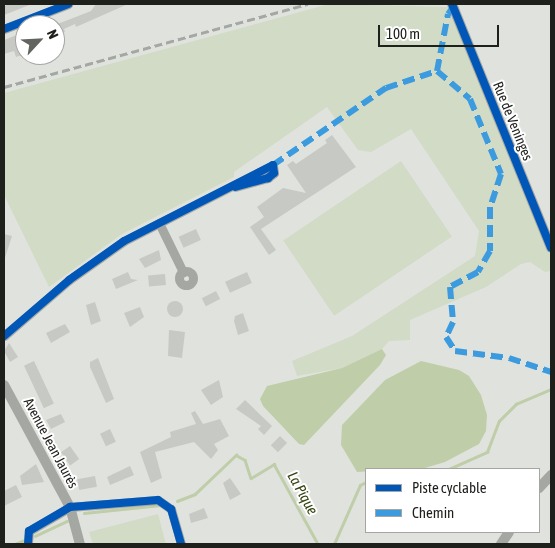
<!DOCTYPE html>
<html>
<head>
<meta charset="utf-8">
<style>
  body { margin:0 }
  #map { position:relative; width:555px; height:548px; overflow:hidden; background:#e0e3dd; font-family:"Asap Condensed",sans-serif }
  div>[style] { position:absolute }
  .green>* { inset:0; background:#d2dbc6; transform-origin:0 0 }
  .water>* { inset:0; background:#bfcda9 }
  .stream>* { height:2.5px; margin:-1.25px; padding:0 1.25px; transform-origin:1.25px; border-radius:1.25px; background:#bfcda9 }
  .building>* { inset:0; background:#c7c9c4; transform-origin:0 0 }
  .round { border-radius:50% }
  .minor>* { height:9px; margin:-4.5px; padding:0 4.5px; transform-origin:4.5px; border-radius:4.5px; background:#a5a8a2 }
  .minor>.ring { margin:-4.5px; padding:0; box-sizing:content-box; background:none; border:9px solid #a5a8a2; border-radius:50% }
  .tertiary>* { height:10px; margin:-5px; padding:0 5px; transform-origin:5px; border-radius:5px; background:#a5a8a2 }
  .rail>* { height:2.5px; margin-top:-1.25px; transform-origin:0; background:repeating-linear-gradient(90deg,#a4a8a2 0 8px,transparent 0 12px) }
  .quiet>* { height:6px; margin-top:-3px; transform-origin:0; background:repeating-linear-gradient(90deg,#3c9bdf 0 12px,transparent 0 18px) }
  .cycleway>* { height:8px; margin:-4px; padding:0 4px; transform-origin:4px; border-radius:4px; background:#0057b8 }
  span { translate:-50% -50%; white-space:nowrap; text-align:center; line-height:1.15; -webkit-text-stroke:4px #fff; paint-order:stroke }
  .street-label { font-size:14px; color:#1e201c }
  .water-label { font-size:15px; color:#364611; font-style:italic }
  .frame { position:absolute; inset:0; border:5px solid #1e201c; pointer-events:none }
  .legend { position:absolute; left:365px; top:468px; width:175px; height:65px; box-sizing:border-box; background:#fff; border:1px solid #a5a6a4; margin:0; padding:6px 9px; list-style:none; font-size:15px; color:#1e201c }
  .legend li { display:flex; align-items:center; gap:10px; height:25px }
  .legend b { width:25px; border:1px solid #a5a6a4 }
  .north { position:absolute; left:15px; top:15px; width:50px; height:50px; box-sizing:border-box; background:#fff; border:1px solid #a5a6a4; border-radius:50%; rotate:65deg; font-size:14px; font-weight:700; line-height:20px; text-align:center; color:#1e201c }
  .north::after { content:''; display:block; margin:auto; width:18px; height:22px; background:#626460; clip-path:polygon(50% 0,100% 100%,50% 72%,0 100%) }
  .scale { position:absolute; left:378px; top:25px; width:121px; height:22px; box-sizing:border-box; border:2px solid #1e201c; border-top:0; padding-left:6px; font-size:15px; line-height:18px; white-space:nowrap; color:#1e201c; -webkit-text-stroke:4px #fff; paint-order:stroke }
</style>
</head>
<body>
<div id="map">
  <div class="green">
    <div style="clip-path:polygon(329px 4px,449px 7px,551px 256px,551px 271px,545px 272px,530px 262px,521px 264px,486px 287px,410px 320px,410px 340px,389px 341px,382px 349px,342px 368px,297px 376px,292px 361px,352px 336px,475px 256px,479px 231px,411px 129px,371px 152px,358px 150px,327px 107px,234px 172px,234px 177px,122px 234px,49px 287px,4px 195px,4px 93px)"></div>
    <div style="left:401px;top:161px;width:91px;height:142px;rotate:56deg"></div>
    <div style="clip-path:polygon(158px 514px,166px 544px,93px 544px,89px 532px)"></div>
  </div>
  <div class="water">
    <div style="clip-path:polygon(382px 349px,386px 355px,380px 365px,304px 445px,299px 444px,263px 406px,260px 399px,267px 386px,342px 368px)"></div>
    <div style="clip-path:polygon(421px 361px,459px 370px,469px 376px,481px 395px,487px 415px,486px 431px,479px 444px,445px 462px,425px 468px,357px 472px,341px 445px,342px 425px,385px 380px)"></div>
  </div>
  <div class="stream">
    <div style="left:449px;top:469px;width:42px;rotate:-24.1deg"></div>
    <div style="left:487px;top:452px;width:33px;rotate:-69deg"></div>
    <div style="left:499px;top:421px;width:24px;rotate:-45deg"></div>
    <div style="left:516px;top:404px;width:38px;rotate:-23deg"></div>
    <div style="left:177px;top:501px;width:19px;rotate:-21deg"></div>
    <div style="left:195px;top:494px;width:57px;rotate:-43.6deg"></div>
    <div style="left:236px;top:455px;width:10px;rotate:29deg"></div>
    <div style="left:245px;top:460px;width:19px;rotate:72deg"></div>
    <div style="left:251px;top:478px;width:27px;rotate:-31deg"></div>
    <div style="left:274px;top:464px;width:91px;rotate:61.2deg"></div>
    <div style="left:84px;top:513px;width:77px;rotate:-5.9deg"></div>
    <div style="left:35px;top:536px;width:35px;rotate:-25deg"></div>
    <div style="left:15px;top:544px;width:11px;rotate:-22deg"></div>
    <div style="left:334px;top:544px;width:64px;rotate:-66.2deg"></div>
    <div style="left:360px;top:485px;width:7px;rotate:-27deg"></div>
  </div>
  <div class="building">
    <div style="clip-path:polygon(10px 4px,32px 4px,4px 15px,4px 6px)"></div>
    <div style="clip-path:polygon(96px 4px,128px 4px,76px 27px,75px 24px,64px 29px,65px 32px,55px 36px,55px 25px,91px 11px)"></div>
    <div style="clip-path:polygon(17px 35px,25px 54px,16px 57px,14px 51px,4px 54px,4px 40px)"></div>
    <div style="clip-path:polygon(332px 135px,356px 167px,261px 229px,276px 250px,269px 255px,250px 227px,264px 217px,257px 207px,283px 188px,306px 193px,287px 165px,293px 161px,296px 164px,327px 143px,325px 140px)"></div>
    <div style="left:196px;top:229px;width:12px;height:19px;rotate:66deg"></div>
    <div style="clip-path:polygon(4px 234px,12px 236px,5px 258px,4px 258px)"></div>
    <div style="clip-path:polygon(159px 250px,161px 260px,145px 268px,139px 259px)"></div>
    <div style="clip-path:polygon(128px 272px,131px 279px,138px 280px,116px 289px,112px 279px)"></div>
    <div style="left:247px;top:272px;width:12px;height:24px;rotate:66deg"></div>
    <div style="left:165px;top:274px;width:11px;height:17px;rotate:85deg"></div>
    <div style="left:216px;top:291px;width:9px;height:16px;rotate:63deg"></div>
    <div class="round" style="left:167px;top:301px;width:16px;height:16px"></div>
    <div style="clip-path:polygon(95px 302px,101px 321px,91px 325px,86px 305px)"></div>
    <div style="clip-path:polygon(140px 307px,144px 317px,130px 327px,124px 313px)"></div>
    <div style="clip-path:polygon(243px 313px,249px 331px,238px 335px,234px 321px,235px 316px)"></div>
    <div style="clip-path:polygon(65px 324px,70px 332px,51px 343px,46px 333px)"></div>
    <div style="clip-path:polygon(169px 330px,185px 332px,182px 358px,168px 356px)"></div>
    <div style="clip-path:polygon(9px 343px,18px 357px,10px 362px,4px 351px)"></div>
    <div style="clip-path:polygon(98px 358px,114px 399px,106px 403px,90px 367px,90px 362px)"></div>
    <div style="left:34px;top:361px;width:47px;height:11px;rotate:65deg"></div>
    <div style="clip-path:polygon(219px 380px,223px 397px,211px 405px,201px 390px)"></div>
    <div style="clip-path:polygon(245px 400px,272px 426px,264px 435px,258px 429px,261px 426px,236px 409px)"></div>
    <div style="clip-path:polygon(195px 411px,203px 424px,220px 419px,229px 436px,214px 444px,218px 450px,211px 459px,194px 442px,155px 452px,162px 478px,151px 483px,140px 452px,171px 437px,170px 432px,196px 424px,191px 413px)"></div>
    <div style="clip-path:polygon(61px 414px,65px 422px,51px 429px,46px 420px)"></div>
    <div style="left:110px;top:429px;width:14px;height:11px;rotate:65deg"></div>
    <div style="left:280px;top:436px;width:10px;height:13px;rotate:45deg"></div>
    <div style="left:70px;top:446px;width:16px;height:11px;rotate:55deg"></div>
    <div style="clip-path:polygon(36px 464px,44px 482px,22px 485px,20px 476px)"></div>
    <div style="clip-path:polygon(130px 466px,134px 475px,110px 485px,107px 477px)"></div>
    <div style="left:95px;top:476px;width:11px;height:18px;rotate:80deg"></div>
    <div style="clip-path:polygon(230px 478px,241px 494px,230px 500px,223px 483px)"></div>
    <div style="clip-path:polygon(16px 485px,22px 497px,4px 506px,4px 491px)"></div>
    <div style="clip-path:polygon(204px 508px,208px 518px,191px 523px,189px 514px)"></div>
  </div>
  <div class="minor">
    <div style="left:4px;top:29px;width:69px;rotate:-21.3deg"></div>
    <div style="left:159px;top:223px;width:55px;rotate:63.9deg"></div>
    <div class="ring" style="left:179px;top:271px;width:5px;height:5px"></div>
    <div style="left:4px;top:336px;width:86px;rotate:-40.7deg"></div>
    <div style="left:69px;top:280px;width:67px;rotate:-35.3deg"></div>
    <div style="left:124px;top:241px;width:167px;rotate:-27deg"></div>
    <div style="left:273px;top:165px;width:8px;rotate:83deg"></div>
    <div style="left:274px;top:173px;width:8px;rotate:140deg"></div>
    <div style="left:268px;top:178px;width:34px;rotate:165deg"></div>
    <div style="left:28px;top:544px;width:13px;rotate:-86deg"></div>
    <div style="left:29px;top:531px;width:48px;rotate:-30.3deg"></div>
    <div style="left:70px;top:507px;width:88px;rotate:-4.5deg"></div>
    <div style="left:158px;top:500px;width:16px;rotate:35deg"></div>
    <div style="left:171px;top:509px;width:36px;rotate:74deg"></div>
  </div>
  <div class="tertiary">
    <div style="left:452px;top:4px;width:263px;rotate:67.9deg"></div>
    <div style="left:4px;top:385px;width:139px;rotate:61.6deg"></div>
    <div style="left:70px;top:507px;width:38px;rotate:75deg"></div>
    <div style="left:539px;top:488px;width:18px;rotate:-47deg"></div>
    <div style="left:501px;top:544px;width:14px;rotate:-56deg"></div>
  </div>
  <div class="rail">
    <div style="left:4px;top:87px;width:315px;rotate:-15.3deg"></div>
  </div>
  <div class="quiet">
    <div style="left:437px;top:71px;width:43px;rotate:40.3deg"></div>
    <div style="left:470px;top:99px;width:81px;rotate:67.5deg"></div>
    <div style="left:501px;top:174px;width:35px;rotate:108deg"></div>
    <div style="left:490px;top:207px;width:44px;rotate:90deg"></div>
    <div style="left:490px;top:251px;width:24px;rotate:120deg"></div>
    <div style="left:478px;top:272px;width:32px;rotate:152deg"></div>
    <div style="left:450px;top:287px;width:35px;rotate:85deg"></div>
    <div style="left:453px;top:322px;width:17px;rotate:115deg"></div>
    <div style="left:446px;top:337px;width:17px;rotate:57deg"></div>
    <div style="left:455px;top:351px;width:54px;rotate:7.4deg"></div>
    <div style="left:509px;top:358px;width:44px;rotate:18.4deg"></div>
    <div style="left:273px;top:165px;width:137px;rotate:-34.3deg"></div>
    <div style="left:386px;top:88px;width:54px;rotate:-18.4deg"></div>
    <div style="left:437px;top:71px;width:58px;rotate:-79.1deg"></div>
    <div style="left:448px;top:14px;width:10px;rotate:-53deg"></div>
  </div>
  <div class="cycleway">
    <div style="left:452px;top:4px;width:263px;rotate:67.9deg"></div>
    <div style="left:4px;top:29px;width:69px;rotate:-21.3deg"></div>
    <div style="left:4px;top:336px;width:86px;rotate:-40.7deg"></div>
    <div style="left:69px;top:280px;width:67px;rotate:-35.3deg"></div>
    <div style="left:124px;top:241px;width:167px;rotate:-27deg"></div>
    <div style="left:273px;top:165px;width:8px;rotate:83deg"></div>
    <div style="left:274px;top:173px;width:8px;rotate:140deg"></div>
    <div style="left:268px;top:178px;width:34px;rotate:165deg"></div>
    <div style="left:28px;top:544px;width:13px;rotate:-86deg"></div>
    <div style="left:29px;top:531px;width:48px;rotate:-30.3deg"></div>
    <div style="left:70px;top:507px;width:88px;rotate:-4.5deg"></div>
    <div style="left:158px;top:500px;width:16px;rotate:35deg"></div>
    <div style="left:171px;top:509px;width:36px;rotate:74deg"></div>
  </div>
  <div class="street-label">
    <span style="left:513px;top:121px;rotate:68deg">Rue de Veninges</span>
    <span style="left:51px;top:443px;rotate:62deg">Avenue Jean Jaurès</span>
  </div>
  <div class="water-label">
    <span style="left:303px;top:493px;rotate:61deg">La Pique</span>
  </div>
  <div class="frame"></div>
  <ul class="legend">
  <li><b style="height:6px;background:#0057b8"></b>Piste cyclable</li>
  <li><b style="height:6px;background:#3c9bdf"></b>Chemin</li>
  </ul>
  <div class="north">N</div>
  <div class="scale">100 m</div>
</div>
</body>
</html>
